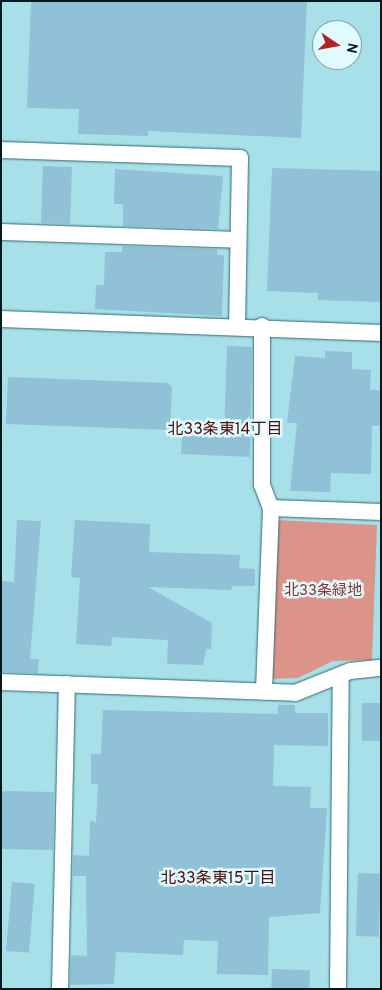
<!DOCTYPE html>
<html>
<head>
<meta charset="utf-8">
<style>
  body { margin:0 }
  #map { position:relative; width:382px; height:990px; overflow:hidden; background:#a7e0e8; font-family:Overpass,"Noto Sans JP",sans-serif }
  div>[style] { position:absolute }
  .green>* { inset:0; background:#db938a }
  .building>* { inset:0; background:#90c1d6; transform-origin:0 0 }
  .roads { filter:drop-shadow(0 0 1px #326971) drop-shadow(0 0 1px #326971) }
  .minor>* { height:16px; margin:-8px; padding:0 8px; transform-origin:8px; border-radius:8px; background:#fff }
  span { translate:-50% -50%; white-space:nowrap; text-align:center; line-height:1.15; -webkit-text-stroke:5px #dffbff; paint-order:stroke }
  .park-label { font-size:15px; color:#8d342e }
  .neighbourhood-label { font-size:16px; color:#4f0b0a }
  .frame { position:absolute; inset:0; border:2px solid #03191c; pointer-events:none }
  .north { position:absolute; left:312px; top:20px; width:50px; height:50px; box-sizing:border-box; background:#dffbff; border:1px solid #87a1a4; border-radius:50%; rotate:102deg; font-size:14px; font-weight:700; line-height:20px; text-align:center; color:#03191c }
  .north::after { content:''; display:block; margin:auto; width:18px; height:22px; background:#b32322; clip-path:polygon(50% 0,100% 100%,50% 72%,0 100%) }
</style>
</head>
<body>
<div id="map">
  <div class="green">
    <div style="clip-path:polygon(275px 520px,377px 525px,372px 660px,333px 661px,298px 678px,269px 679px)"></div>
  </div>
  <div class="building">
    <div style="clip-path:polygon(31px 1px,307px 1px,301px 138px,148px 131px,148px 136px,78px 134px,79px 109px,27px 108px)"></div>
    <div style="left:43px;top:166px;width:29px;height:57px;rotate:2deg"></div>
    <div style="clip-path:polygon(272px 168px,381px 171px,381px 302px,318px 300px,318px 293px,267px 291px)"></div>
    <div style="clip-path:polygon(115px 169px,223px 176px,218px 229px,123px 226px,123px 204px,114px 204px)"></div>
    <div style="clip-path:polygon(122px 246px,217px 249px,217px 255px,224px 255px,222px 316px,95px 309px,96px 285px,104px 285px,105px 252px,122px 252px)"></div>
    <div style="clip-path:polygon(227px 346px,252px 347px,250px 457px,181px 454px,182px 436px,224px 437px)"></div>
    <div style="clip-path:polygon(325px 351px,352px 352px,352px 369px,371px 370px,370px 390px,381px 390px,381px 426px,372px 426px,371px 474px,331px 473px,330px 492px,290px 491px,297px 423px,287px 423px,295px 356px,325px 358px)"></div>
    <div style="clip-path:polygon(8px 377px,167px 383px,172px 387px,170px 430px,6px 424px)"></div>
    <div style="clip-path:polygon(17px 520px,41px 521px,30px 659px,39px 659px,38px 673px,1px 672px,1px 581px,14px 582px)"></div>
    <div style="clip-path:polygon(75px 520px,150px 524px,149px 552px,240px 555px,239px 568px,255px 569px,255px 586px,232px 586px,231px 590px,148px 587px,212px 623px,211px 649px,206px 649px,203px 665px,167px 664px,168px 640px,112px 637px,111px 646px,76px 644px,80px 578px,71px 577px)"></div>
    <div style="left:362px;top:703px;width:19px;height:38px"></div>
    <div style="clip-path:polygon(278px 705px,295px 705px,295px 713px,328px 713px,328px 746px,274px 745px,273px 786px,311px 787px,310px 808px,327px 808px,320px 913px,269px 917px,268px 975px,217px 974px,218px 941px,184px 940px,183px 955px,116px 952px,114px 984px,70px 985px,71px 955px,87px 956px,86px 876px,73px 876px,73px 855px,89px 856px,90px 821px,96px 822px,98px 784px,91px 784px,91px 754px,101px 754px,103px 710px,278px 714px)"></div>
    <div style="left:1px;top:791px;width:53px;height:58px;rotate:1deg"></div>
    <div style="left:358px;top:873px;width:23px;height:63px;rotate:2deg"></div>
    <div style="left:12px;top:882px;width:23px;height:69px;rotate:5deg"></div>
    <div style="left:272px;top:969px;width:38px;height:20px;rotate:2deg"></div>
  </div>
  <div class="roads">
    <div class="minor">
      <div style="left:1px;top:150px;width:239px;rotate:1.9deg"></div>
      <div style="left:240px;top:158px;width:168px;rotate:91deg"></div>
      <div style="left:1px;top:232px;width:237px;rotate:1.9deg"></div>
      <div style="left:1px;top:319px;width:380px;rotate:2.1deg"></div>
      <div style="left:262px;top:326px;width:159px;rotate:90deg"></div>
      <div style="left:262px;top:485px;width:25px;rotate:69deg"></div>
      <div style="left:271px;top:508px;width:184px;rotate:92.2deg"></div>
      <div style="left:271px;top:508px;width:110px;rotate:2.1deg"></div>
      <div style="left:1px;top:682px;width:294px;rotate:2.1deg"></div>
      <div style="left:295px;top:693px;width:59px;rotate:-21.8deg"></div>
      <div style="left:350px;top:671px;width:31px;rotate:-6deg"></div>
      <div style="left:60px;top:989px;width:305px;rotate:-88.7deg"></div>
      <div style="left:338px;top:989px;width:313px;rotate:-89.5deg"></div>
    </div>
  </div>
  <div class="park-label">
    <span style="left:323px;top:592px">北33条緑地</span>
  </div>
  <div class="neighbourhood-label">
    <span style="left:225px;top:430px">北33条東14丁目</span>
    <span style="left:218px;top:879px">北33条東15丁目</span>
  </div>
  <div class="frame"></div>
  <div class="north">N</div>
</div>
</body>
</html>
